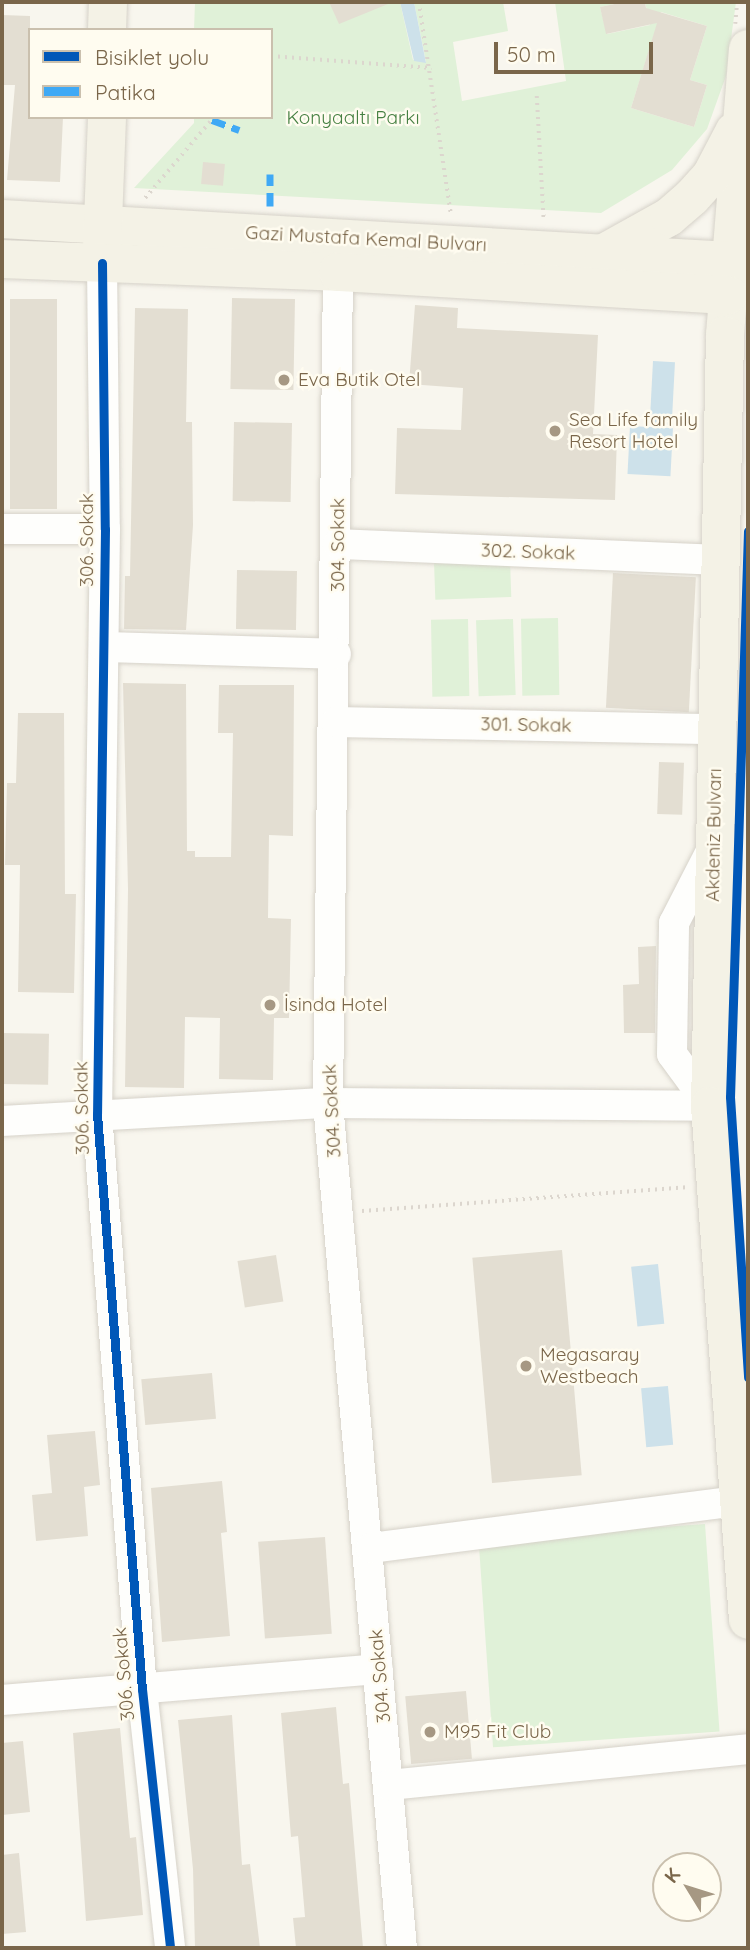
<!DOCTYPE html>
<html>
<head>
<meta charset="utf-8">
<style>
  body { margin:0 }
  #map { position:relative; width:750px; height:1950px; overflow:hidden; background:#f8f6ee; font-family:Quicksand,sans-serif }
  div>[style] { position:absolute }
  .green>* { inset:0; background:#e0f1d8; transform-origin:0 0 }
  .water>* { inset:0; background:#cde1ea; transform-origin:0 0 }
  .building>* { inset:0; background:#e3ded2; transform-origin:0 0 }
  .path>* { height:3.5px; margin-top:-1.75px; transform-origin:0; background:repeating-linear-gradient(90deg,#dcd6ce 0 2px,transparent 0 7px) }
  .roads { filter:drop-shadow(0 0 2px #d6d2c9) drop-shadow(0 0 2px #d6d2c9) }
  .minor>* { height:30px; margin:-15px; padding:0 15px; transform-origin:15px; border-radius:15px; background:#fefefc }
  .major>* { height:38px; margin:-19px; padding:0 19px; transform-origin:19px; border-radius:19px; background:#f4f2e6 }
  .quiet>* { height:7px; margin-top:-3.5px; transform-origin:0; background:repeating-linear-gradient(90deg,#3fa9f5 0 14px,transparent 0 21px) }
  .cycleway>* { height:9px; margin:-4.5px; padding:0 4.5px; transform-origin:4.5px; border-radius:4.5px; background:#0057b8 }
  .dots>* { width:19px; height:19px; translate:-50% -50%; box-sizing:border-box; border:4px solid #fffcf0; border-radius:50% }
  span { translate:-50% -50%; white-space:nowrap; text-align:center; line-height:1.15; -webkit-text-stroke:5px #fffcf0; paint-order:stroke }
  .park-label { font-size:19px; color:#468042 }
  .street-label { font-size:19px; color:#7a664a }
  .poi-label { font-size:19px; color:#7a664a }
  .left { translate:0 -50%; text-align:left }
  .frame { position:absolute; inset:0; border:4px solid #7a664a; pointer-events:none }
  .legend { position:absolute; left:28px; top:28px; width:245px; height:91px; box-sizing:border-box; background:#fffcf0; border:2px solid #cac0ae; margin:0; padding:9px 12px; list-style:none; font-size:21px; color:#7a664a }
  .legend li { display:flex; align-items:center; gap:14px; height:35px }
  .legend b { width:35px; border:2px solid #cac0ae }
  .north { position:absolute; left:652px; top:1852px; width:70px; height:70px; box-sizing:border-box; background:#fffcf0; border:2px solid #cac0ae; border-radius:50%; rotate:308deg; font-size:19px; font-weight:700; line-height:28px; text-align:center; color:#7a664a }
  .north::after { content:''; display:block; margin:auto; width:24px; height:32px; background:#a69883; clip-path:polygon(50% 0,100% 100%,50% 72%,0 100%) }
  .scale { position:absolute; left:494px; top:42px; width:159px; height:32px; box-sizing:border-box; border:4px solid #7a664a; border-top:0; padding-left:9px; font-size:21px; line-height:24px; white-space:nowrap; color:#7a664a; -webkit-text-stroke:5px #fffcf0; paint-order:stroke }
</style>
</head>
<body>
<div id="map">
  <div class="green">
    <div style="clip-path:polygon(evenodd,195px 2px,400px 2px,413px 60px,426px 62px,414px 2px,503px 2px,508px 31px,453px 42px,462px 101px,566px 81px,555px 2px,624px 2px,600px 7px,607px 34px,650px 25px,645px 2px,736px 2px,726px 76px,707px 129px,672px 170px,601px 213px,134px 188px,194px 123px,194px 117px,271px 117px,271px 30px,194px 30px,195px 2px,661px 12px,707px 26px,690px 80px,707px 85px,694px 127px,631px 108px,661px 12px)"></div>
    <div style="left:510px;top:560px;width:37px;height:76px;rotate:88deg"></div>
    <div style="left:558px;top:618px;width:77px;height:37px;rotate:89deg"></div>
    <div style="left:468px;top:619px;width:77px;height:37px;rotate:89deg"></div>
    <div style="left:513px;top:619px;width:76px;height:37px;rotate:88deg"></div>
    <div style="left:705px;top:1524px;width:208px;height:227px;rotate:86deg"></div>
  </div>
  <div class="water">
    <div style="clip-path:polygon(400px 2px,414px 2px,426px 63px,414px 61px)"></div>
    <div style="left:653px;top:361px;width:22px;height:63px;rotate:3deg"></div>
    <div style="left:630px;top:426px;width:43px;height:48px;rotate:3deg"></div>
    <div style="left:658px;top:1264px;width:60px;height:27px;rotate:84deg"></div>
    <div style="left:668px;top:1386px;width:59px;height:27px;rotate:85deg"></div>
  </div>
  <div class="building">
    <div style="clip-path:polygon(329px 2px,393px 2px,339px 24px)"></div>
    <div style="clip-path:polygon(624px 2px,645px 2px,646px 8px,707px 26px,690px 80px,707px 85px,694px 127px,631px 108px,657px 23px,606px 34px,600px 7px)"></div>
    <div style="clip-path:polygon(2px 15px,30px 16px,30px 117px,63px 117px,60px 182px,7px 180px,15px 85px,2px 85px)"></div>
    <div style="left:203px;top:162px;width:22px;height:22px;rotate:5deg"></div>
    <div style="left:232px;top:298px;width:63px;height:91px;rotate:1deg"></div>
    <div style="left:10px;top:299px;width:47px;height:210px"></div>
    <div style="clip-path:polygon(415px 305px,458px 308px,457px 328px,598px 335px,593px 434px,617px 435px,615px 500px,395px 494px,397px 428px,461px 430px,463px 388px,409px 384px)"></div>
    <div style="clip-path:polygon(135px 308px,188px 309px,186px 422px,192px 422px,193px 525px,186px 630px,124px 629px,125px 576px,130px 576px)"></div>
    <div style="left:234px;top:422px;width:58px;height:79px;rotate:1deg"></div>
    <div style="left:237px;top:570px;width:60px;height:59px;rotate:1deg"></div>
    <div style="left:613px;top:573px;width:83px;height:135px;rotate:3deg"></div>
    <div style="clip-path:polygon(123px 683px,186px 684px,187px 851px,195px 851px,195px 857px,231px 857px,233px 733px,218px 733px,219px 685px,294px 685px,293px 836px,269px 835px,268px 918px,291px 919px,289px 1018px,274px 1018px,273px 1080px,219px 1079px,220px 1018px,185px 1017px,184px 1088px,125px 1087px,128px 889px)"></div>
    <div style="clip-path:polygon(18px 713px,64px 713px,65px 894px,76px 894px,74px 993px,18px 992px,20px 865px,5px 865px,7px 783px,16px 783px)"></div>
    <div style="left:659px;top:762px;width:25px;height:52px;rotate:2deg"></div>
    <div style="clip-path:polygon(656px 946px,655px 1033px,624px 1033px,623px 985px,639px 984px,638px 947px)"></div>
    <div style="left:2px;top:1033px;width:47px;height:51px;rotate:1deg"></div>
    <div style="left:562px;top:1250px;width:226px;height:90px;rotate:85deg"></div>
    <div style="left:276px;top:1255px;width:47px;height:39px;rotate:81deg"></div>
    <div style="left:212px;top:1373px;width:46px;height:71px;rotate:85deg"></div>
    <div style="clip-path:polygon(95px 1431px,100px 1485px,84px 1487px,88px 1536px,36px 1541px,32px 1495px,52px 1493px,47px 1435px)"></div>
    <div style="clip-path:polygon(222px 1481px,227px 1532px,221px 1533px,230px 1636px,162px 1642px,151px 1488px)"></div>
    <div style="left:325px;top:1537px;width:97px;height:67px;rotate:86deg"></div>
    <div style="left:466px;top:1691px;width:68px;height:61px;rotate:85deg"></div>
    <div style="clip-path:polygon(336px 1707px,343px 1784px,349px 1783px,363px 1948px,296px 1948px,293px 1918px,305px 1917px,298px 1836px,291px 1837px,281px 1713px)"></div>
    <div style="clip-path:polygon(232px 1715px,242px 1865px,250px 1864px,260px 1948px,195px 1948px,193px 1869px,178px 1720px)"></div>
    <div style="clip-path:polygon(120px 1728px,130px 1838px,136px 1837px,143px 1915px,86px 1921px,73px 1733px)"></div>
    <div style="clip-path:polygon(23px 1741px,30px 1812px,2px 1815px,2px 1743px)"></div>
    <div style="clip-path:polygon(19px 1853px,26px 1932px,2px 1934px,2px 1855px)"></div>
  </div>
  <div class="path">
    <div style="left:419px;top:2px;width:214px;rotate:81.4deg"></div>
    <div style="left:735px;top:24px;width:22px;rotate:-85deg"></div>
    <div style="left:271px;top:56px;width:161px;rotate:4.3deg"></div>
    <div style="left:537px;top:96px;width:125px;rotate:86.8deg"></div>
    <div style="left:145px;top:198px;width:106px;rotate:-49.6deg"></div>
    <div style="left:362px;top:1211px;width:325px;rotate:-4.2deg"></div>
  </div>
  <div class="roads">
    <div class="minor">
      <div style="left:102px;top:263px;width:266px;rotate:89.4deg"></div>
      <div style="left:105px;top:529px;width:585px;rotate:90.78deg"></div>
      <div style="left:97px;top:1114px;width:577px;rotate:85.53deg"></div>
      <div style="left:142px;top:1689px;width:261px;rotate:83.8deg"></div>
      <div style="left:338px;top:272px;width:831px;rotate:90.69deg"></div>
      <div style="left:328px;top:1103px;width:848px;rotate:85deg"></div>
      <div style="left:2px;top:529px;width:103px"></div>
      <div style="left:338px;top:544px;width:380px;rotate:2.4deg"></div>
      <div style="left:104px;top:647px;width:232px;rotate:1.7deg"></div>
      <div style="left:336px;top:722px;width:380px;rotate:1.1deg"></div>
      <div style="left:710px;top:1106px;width:64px;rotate:-126.2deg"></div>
      <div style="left:672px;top:1054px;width:131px;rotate:-89.1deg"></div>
      <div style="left:674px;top:923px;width:85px;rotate:-62.8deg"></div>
      <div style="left:2px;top:1121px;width:326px;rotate:-3.2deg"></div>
      <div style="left:328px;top:1103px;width:382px;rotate:0.4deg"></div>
      <div style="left:371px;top:1548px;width:371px;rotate:-7.3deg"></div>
      <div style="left:2px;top:1700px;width:377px;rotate:-4.7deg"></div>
      <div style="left:389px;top:1785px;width:361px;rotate:-5.7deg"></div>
    </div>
    <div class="major">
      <div style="left:107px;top:30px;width:28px;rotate:-88deg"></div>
      <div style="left:748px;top:49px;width:287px;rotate:94.6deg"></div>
      <div style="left:725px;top:335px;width:771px;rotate:91.11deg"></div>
      <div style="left:710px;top:1106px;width:515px;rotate:85.77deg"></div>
      <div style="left:2px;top:219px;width:729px;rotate:3.3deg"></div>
      <div style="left:102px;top:248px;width:131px;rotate:-87.8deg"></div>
      <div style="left:604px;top:253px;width:74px;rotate:-29deg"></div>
      <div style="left:669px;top:217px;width:30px;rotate:-41deg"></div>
      <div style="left:692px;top:197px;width:28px;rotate:-48deg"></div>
      <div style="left:711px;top:176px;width:50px;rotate:-62.4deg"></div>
      <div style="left:2px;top:259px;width:336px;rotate:2.2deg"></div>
      <div style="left:338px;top:272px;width:391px;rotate:3.4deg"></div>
    </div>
  </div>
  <div class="quiet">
    <div style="left:212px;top:120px;width:29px;rotate:20deg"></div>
    <div style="left:270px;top:206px;width:32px;rotate:-90deg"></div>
  </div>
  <div class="cycleway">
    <div style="left:102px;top:263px;width:266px;rotate:89.4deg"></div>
    <div style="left:105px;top:529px;width:585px;rotate:90.78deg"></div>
    <div style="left:97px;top:1114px;width:577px;rotate:85.53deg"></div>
    <div style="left:142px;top:1689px;width:261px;rotate:83.8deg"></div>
    <div style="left:748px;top:531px;width:566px;rotate:91.82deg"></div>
    <div style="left:730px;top:1097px;width:281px;rotate:86.3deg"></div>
  </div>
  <div class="dots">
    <div style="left:284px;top:380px;background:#a69883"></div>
    <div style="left:555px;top:431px;background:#a69883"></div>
    <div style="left:270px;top:1005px;background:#a69883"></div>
    <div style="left:526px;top:1366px;background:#a69883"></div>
    <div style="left:430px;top:1732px;background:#a69883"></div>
  </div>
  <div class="park-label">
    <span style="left:353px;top:118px">Konyaaltı Parkı</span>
  </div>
  <div class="street-label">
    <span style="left:366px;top:239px;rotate:3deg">Gazi Mustafa Kemal Bulvarı</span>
    <span style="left:87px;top:540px;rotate:-90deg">306. Sokak</span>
    <span style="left:338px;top:545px;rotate:-90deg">304. Sokak</span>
    <span style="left:528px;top:552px;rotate:2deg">302. Sokak</span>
    <span style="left:526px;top:725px;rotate:1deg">301. Sokak</span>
    <span style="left:714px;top:835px;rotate:-89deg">Akdeniz Bulvarı</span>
    <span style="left:82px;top:1108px;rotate:-91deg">306. Sokak</span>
    <span style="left:332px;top:1111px;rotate:-93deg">304. Sokak</span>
    <span style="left:124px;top:1674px;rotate:-95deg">306. Sokak</span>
    <span style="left:380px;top:1676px;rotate:-95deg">304. Sokak</span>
  </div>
  <div class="poi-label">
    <span class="left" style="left:298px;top:380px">Eva Butik Otel</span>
    <span class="left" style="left:569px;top:431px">Sea Life family<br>Resort Hotel</span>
    <span class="left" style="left:284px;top:1005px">İsinda Hotel</span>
    <span class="left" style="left:540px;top:1366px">Megasaray<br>Westbeach</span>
    <span class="left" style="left:444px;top:1732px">M95 Fit Club</span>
  </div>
  <div class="frame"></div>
  <ul class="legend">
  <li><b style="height:9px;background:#0057b8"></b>Bisiklet yolu</li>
  <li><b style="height:9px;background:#3fa9f5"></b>Patika</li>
  </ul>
  <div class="north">K</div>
  <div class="scale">50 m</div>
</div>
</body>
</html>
